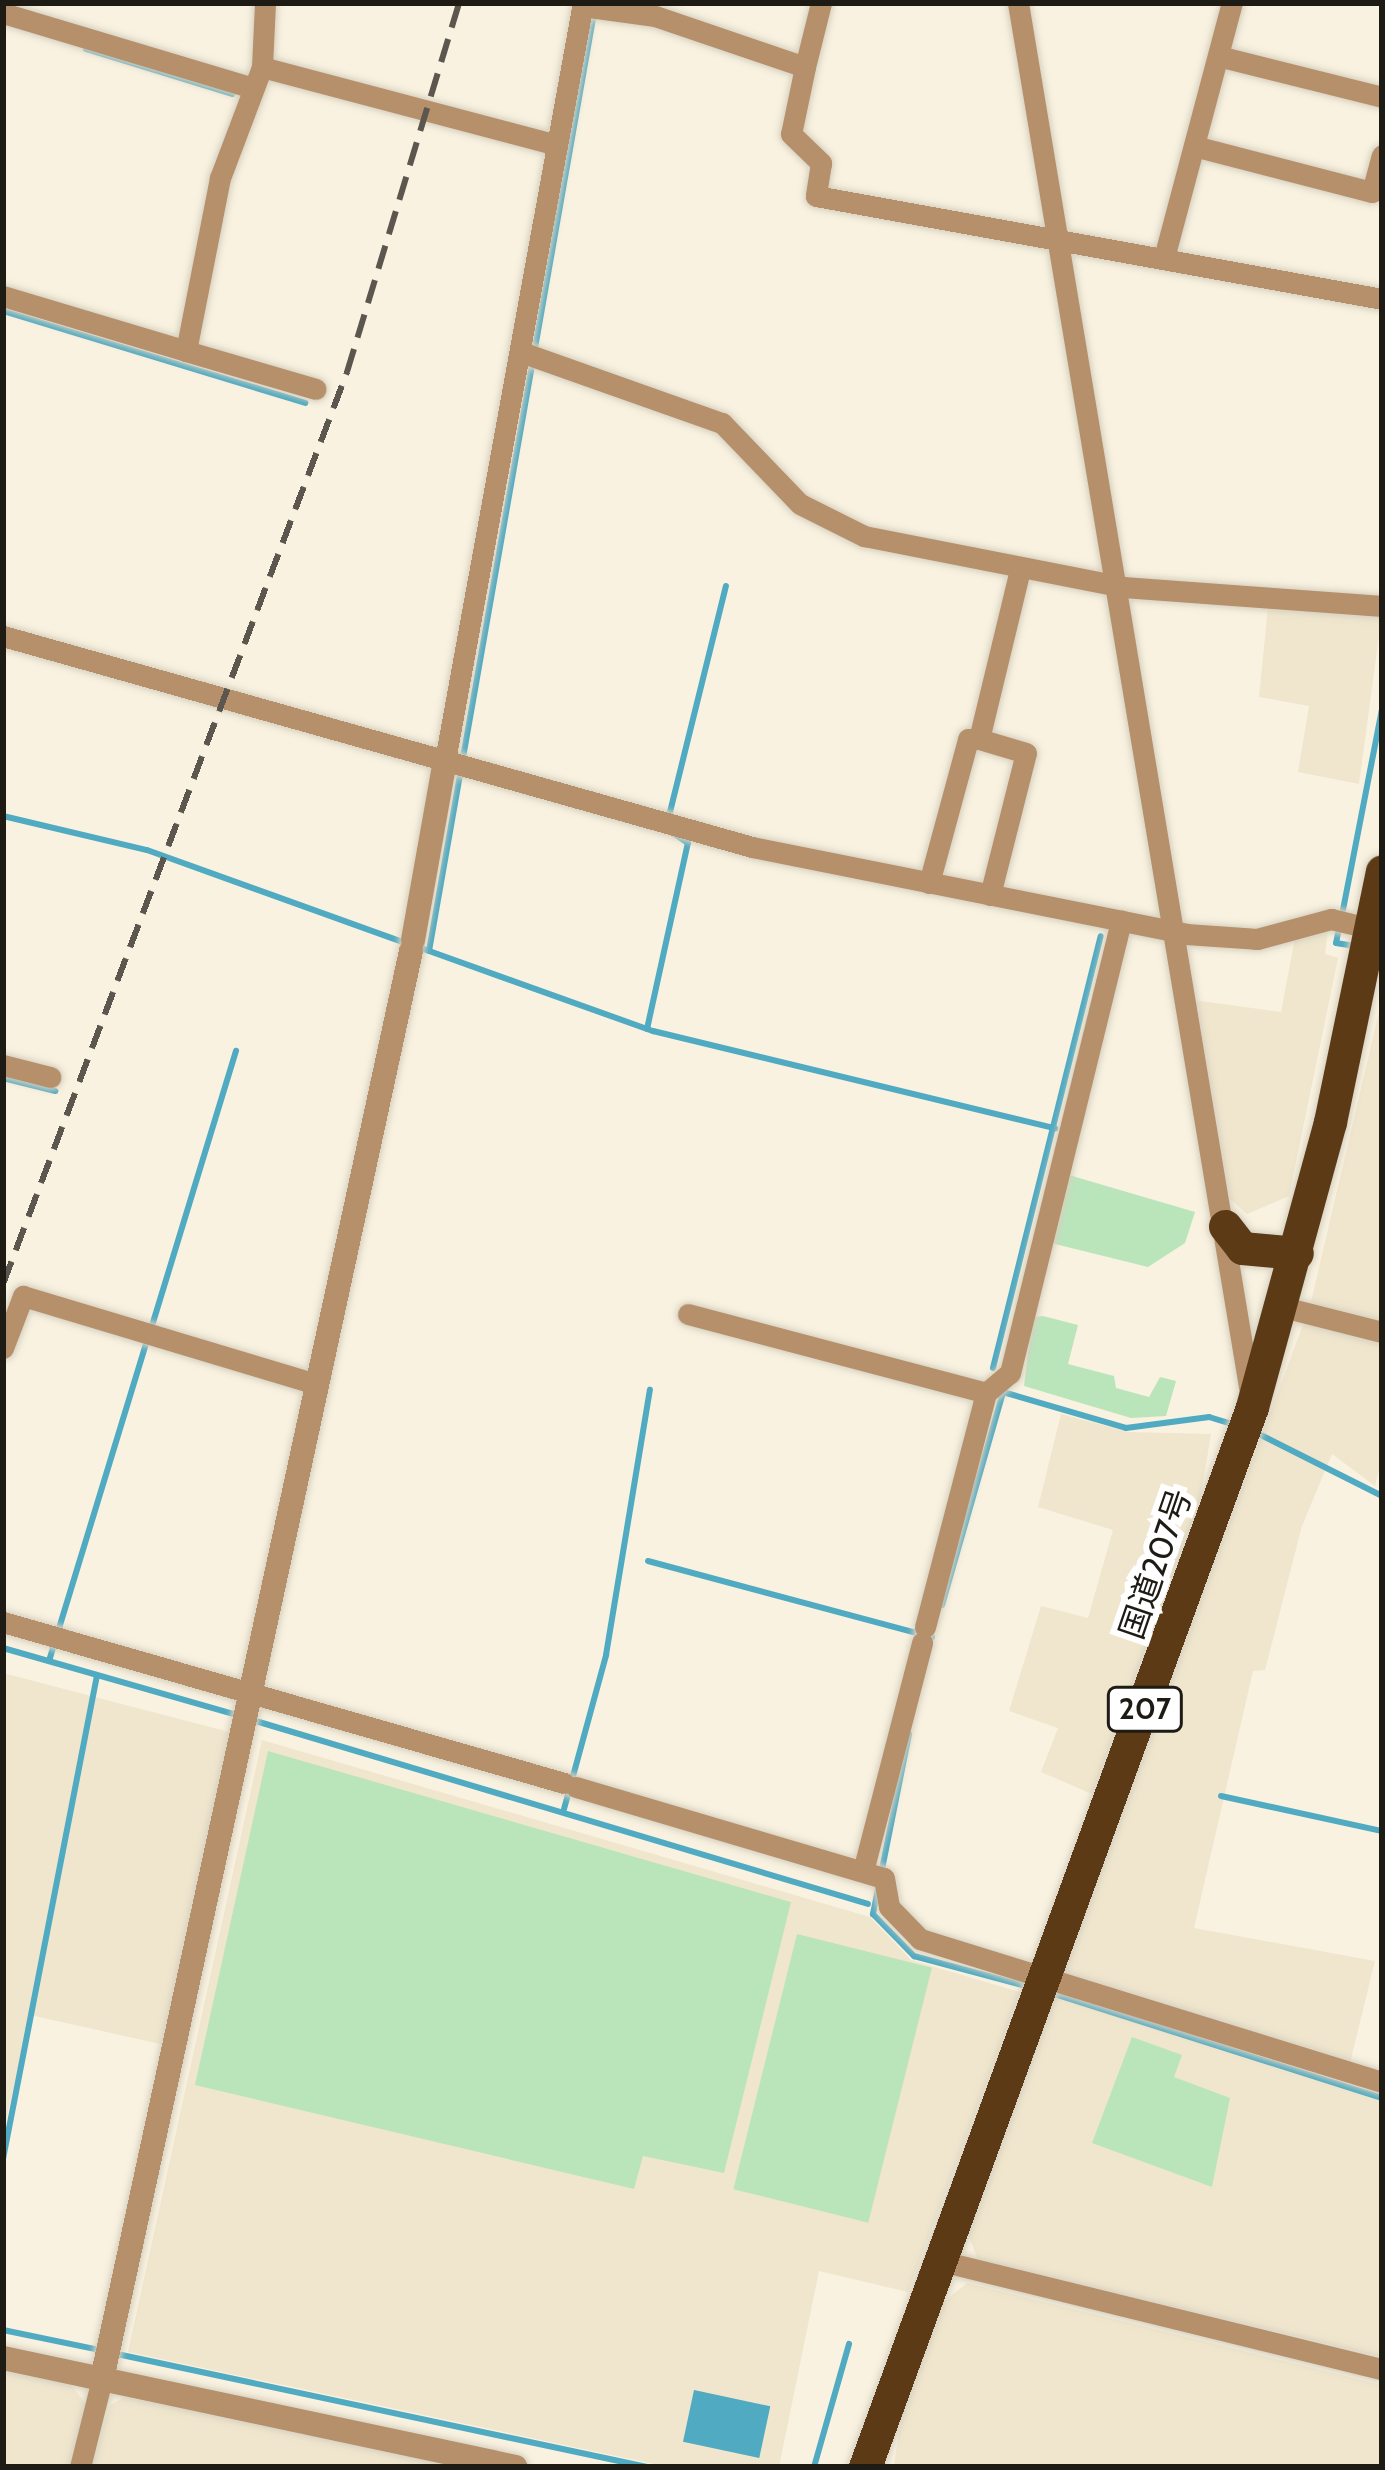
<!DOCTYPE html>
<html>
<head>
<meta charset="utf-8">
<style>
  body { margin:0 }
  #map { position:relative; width:1385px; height:2470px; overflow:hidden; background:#f9f2e0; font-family:Cabin,"Noto Sans JP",sans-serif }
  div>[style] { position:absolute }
  .built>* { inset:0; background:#f0e6cd }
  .green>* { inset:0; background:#bae5bb; transform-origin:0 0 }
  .water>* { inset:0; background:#50aac2; transform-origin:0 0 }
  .stream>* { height:6px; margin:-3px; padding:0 3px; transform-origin:3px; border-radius:3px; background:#50aac2 }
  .roads { filter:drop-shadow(0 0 3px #d6d0c0) drop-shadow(0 0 3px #d6d0c0) }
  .minor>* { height:21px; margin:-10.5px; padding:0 10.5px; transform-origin:10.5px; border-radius:10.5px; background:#b6906b }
  .tertiary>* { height:24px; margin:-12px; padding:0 12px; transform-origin:12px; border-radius:12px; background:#b6906b }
  .trunk>* { height:33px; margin:-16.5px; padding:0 16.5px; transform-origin:16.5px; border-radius:16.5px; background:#5c3a16 }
  .rail>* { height:6px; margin-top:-3px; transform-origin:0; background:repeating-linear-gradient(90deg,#5b574e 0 24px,transparent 0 36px) }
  span { translate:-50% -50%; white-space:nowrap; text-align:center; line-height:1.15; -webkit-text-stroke:12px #fff; paint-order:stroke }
  .shield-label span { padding:3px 9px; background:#fff; border:3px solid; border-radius:9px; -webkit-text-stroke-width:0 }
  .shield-label { font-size:30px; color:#1e1b15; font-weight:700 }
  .street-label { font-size:33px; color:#1e1b15 }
  .frame { position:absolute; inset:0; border:6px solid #1e1b15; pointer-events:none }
</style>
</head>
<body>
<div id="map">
  <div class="built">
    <div style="clip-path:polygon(1268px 607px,1382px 614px,1359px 784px,1298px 772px,1309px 706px,1259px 697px)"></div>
    <div style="clip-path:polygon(1328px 930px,1325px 954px,1338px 958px,1289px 1196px,1247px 1214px,1230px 1199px,1193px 1000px,1281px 1012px,1295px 938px)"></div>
    <div style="clip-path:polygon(1382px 999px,1382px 1459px,1375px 1486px,1332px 1454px,1302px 1526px,1265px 1670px,1253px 1671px,1194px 1928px,1375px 1961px,1350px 2063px,1382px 2074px,1382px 2357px,978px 2260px,966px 2229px,1310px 1306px)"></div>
    <div style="clip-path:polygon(1061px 1414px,1129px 1432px,1211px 1434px,1200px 1501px,1092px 1794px,1041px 1772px,1058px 1728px,1009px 1711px,1041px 1606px,1088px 1618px,1113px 1530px,1038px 1507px)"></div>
    <div style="clip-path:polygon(3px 1673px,233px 1733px,165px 2045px,30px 2015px,3px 2133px)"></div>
    <div style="clip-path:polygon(262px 1740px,870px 1917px,911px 1960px,1020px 1992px,908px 2292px,819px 2271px,779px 2467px,668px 2467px,128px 2352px)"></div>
    <div style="clip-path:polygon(967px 2283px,1382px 2385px,1382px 2467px,894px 2467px,902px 2408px,942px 2303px)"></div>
    <div style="clip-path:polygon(3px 2371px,71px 2385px,86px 2404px,71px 2467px,3px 2467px)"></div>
    <div style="clip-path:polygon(125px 2397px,461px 2467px,92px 2467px,110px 2405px)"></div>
  </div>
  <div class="green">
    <div style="clip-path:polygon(1069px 1175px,1195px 1212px,1185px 1243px,1148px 1267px,1051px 1243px)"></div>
    <div style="clip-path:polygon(1043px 1316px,1078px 1325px,1068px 1364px,1114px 1376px,1116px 1388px,1149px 1397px,1160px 1377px,1176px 1381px,1166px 1416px,1131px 1418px,1024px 1386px,1032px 1317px)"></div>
    <div style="clip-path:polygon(268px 1751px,791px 1902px,724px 2173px,643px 2156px,634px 2189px,195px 2085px)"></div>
    <div style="left:797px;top:1934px;width:139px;height:263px;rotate:14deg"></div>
    <div style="clip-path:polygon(1132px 2037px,1182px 2055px,1174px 2077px,1230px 2098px,1212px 2187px,1092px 2143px)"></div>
  </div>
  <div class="water">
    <div style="left:694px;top:2390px;width:78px;height:53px;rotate:12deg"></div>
  </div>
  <div class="stream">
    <div style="left:86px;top:49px;width:153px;rotate:17.1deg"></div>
    <div style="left:3px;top:311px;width:316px;rotate:16.9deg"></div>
    <div style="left:3px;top:816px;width:148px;rotate:13.3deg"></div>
    <div style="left:147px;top:850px;width:275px;rotate:19.8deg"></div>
    <div style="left:669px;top:816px;width:237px;rotate:-76.1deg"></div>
    <div style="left:1342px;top:915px;width:210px;rotate:-79deg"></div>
    <div style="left:1339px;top:928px;width:15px;rotate:101deg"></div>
    <div style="left:1336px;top:943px;width:19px;rotate:9deg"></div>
    <div style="left:418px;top:947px;width:250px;rotate:19.7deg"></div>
    <div style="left:653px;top:1031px;width:414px;rotate:13.6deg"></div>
    <div style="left:429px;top:951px;width:953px;rotate:-80.03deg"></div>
    <div style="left:647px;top:1029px;width:190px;rotate:-77.6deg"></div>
    <div style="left:688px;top:843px;width:27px;rotate:-146deg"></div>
    <div style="left:3px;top:1078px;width:54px;rotate:14deg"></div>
    <div style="left:151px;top:1329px;width:291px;rotate:-73deg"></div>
    <div style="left:993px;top:1368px;width:445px;rotate:-76deg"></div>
    <div style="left:1253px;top:1431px;width:144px;rotate:26.7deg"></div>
    <div style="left:648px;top:1561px;width:294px;rotate:15deg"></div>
    <div style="left:942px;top:1605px;width:222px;rotate:-74deg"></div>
    <div style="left:1003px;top:1392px;width:128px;rotate:16.3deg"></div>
    <div style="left:1126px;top:1428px;width:84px;rotate:-7.5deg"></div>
    <div style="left:1209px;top:1417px;width:27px;rotate:17deg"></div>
    <div style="left:3px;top:1648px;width:242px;rotate:16deg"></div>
    <div style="left:49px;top:1661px;width:335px;rotate:-73deg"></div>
    <div style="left:249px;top:1719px;width:646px;rotate:16.64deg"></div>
    <div style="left:909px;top:1734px;width:184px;rotate:101.3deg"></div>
    <div style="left:873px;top:1914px;width:59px;rotate:45.7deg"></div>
    <div style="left:914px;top:1956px;width:120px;rotate:15deg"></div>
    <div style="left:1221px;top:1796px;width:165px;rotate:12.3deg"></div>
    <div style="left:564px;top:1809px;width:160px;rotate:-74.7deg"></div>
    <div style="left:606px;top:1655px;width:269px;rotate:-80.6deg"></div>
    <div style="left:1048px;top:1992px;width:350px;rotate:17.6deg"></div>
    <div style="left:3px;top:2159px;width:492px;rotate:-79deg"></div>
    <div style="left:3px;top:2330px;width:103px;rotate:11.7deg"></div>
    <div style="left:117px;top:2354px;width:542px;rotate:12.04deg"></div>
    <div style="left:814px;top:2467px;width:128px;rotate:-74.1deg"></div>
  </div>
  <div class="roads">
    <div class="minor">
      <div style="left:265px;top:3px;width:64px;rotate:92.7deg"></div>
      <div style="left:262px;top:67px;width:305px;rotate:14.8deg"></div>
      <div style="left:1018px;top:3px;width:1409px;rotate:80.52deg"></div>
      <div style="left:582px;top:6px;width:74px;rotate:7.8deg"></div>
      <div style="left:655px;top:16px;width:158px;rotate:18.8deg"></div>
      <div style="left:805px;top:67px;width:68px;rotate:101.8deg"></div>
      <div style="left:791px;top:134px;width:42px;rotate:44deg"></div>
      <div style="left:821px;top:163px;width:33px;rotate:99deg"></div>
      <div style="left:816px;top:196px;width:575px;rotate:10.31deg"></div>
      <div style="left:3px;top:13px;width:258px;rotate:16.7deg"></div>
      <div style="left:1218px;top:56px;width:169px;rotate:14deg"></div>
      <div style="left:805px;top:67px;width:66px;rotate:-76deg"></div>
      <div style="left:1194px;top:146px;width:184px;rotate:14.5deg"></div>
      <div style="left:1372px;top:192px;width:38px;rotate:-75deg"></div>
      <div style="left:1165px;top:254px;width:260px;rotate:-75.1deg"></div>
      <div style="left:3px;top:296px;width:191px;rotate:16.7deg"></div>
      <div style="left:186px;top:351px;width:176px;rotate:-78.9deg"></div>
      <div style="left:220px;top:178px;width:119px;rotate:-69.3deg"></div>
      <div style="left:186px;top:351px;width:135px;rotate:16.3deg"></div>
      <div style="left:521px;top:352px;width:213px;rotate:19.5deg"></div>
      <div style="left:722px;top:423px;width:112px;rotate:46.1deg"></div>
      <div style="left:800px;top:504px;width:72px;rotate:26.6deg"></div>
      <div style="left:864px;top:536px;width:264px;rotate:11.1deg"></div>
      <div style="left:1123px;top:587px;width:260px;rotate:4.2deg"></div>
      <div style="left:3px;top:636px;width:778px;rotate:15.73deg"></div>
      <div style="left:752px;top:847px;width:443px;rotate:11.3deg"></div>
      <div style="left:1186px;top:934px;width:71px;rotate:4deg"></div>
      <div style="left:1257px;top:939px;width:77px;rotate:-15.1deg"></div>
      <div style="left:1331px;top:919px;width:51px;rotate:13.5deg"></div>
      <div style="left:446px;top:755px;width:764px;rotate:-79.68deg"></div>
      <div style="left:929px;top:883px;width:149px;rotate:-74.8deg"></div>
      <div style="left:968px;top:739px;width:11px"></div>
      <div style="left:990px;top:895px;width:146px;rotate:-75.8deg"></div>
      <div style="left:1026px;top:753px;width:49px;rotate:-163.4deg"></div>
      <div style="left:979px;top:739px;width:174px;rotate:-76.4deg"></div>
      <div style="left:3px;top:1065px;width:49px;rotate:14.3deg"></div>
      <div style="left:1283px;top:1307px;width:102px;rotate:14.2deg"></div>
      <div style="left:688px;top:1314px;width:308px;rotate:14.8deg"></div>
      <div style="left:3px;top:1348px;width:56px;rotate:-69deg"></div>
      <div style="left:23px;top:1296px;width:306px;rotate:16.7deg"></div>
      <div style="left:3px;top:1622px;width:584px;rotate:16.01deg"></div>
      <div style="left:925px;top:1627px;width:242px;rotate:-75.4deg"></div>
      <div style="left:986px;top:1393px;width:31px;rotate:-40deg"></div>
      <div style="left:1010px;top:1373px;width:466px;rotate:-76.2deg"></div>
      <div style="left:576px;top:1787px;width:321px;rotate:16.5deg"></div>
      <div style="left:884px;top:1878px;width:29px;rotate:80deg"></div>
      <div style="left:889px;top:1907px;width:45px;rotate:45.9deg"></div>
      <div style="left:920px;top:1939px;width:484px;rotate:17.2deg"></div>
      <div style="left:863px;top:1871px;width:236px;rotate:-75.5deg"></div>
      <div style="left:941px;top:2261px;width:454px;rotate:13.8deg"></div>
      <div style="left:80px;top:2467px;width:91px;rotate:-76deg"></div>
    </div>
    <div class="tertiary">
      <div style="left:413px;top:940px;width:188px;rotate:-79.9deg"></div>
      <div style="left:3px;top:2358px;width:524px;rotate:12deg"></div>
      <div style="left:102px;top:2379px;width:1461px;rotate:-77.79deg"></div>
    </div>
    <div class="trunk">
      <div style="left:1225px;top:1226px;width:28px;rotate:52deg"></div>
      <div style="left:1242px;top:1248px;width:55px;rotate:5.2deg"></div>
      <div style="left:865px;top:2467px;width:1128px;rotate:-69.94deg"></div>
      <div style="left:1252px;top:1407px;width:295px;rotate:-74.7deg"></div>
      <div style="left:1330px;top:1122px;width:256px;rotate:-78.3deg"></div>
    </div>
  </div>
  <div class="rail">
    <div style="left:3px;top:1284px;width:975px;rotate:-69.33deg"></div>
    <div style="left:347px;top:372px;width:386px;rotate:-73.1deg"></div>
  </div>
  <div class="shield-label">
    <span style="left:1145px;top:1709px">207</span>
  </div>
  <div class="street-label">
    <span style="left:1156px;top:1564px;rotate:-71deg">国道207号</span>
  </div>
  <div class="frame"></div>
</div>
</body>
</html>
